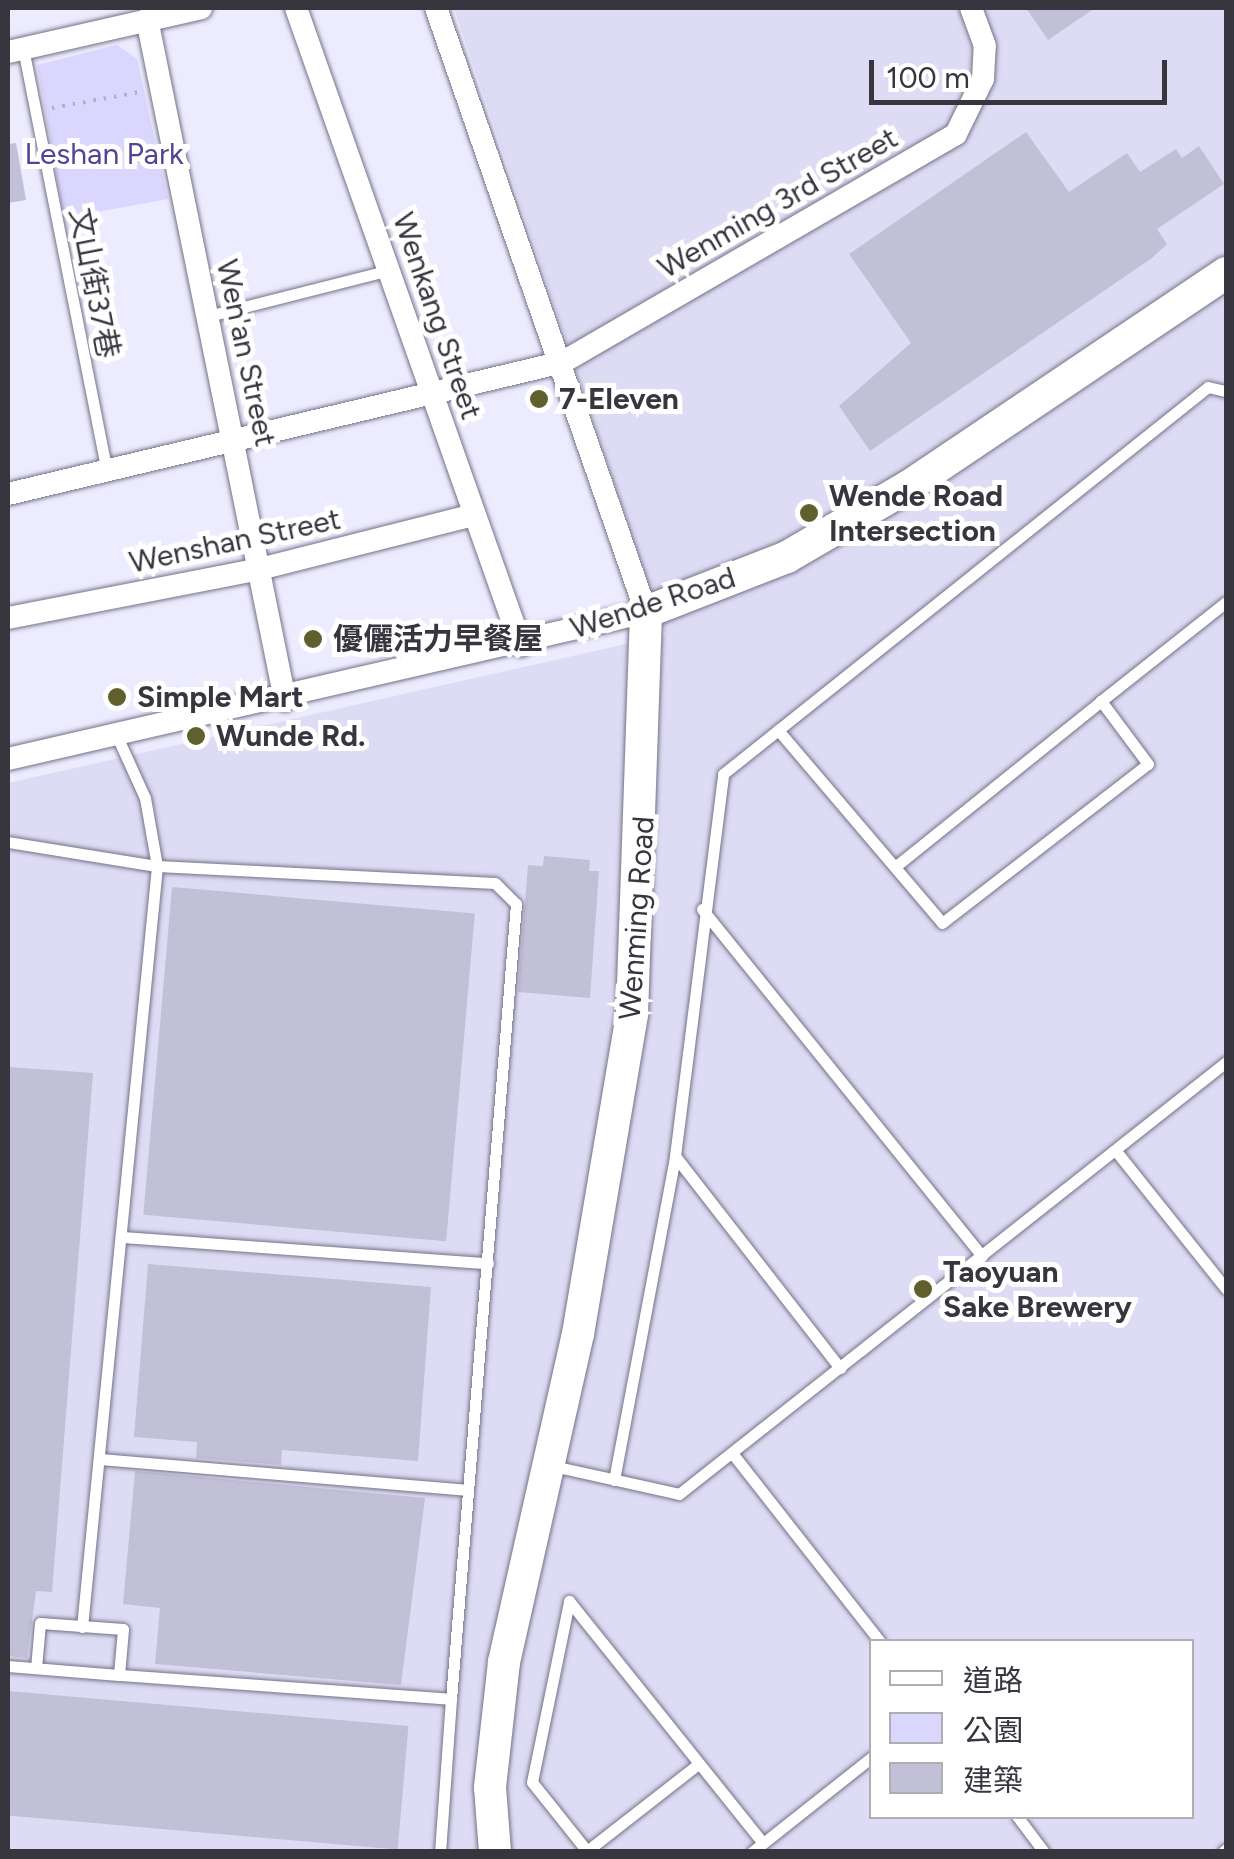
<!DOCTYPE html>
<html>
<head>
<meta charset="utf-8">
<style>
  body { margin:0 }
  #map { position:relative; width:1234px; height:1859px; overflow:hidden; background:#edebfe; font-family:Figtree,"Noto Sans TC",sans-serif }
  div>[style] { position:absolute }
  .built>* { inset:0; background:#dedcf4 }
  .green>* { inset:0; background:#dad6fd }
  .building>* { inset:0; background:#c2c0d6; transform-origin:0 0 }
  .path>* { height:4px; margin-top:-2px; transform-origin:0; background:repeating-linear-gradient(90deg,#b2b1c0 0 2.5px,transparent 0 10.5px) }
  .roads { filter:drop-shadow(0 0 2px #747287) drop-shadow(0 0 2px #747287) }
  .lane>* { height:11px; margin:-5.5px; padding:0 5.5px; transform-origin:5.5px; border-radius:5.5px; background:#fff }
  .street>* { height:22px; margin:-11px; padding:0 11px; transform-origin:11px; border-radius:11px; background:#fff }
  .secondary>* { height:32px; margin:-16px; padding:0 16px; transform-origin:16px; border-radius:16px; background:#fff }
  .dots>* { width:28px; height:28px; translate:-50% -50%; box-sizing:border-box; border:5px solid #fff; border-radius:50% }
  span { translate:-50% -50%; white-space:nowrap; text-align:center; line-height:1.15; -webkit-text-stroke:10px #fff; paint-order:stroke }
  .park-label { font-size:30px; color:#544392 }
  .street-label { font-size:30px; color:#37363f }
  .poi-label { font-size:30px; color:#37363f; font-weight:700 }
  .left { translate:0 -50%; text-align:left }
  .frame { position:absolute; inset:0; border:10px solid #37363f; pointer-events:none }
  .legend { position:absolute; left:869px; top:1639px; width:325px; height:180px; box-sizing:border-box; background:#fff; border:2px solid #afafb2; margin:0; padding:12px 18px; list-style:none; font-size:30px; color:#37363f }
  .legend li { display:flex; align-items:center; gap:20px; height:50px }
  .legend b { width:50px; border:2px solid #afafb2 }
  .scale { position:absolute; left:869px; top:60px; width:298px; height:45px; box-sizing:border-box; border:5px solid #37363f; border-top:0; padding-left:12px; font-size:30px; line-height:35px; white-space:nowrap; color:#37363f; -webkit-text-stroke:8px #fff; paint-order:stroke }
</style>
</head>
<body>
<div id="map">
  <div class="built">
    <div style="clip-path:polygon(evenodd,454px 8px,1226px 8px,1226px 1851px,8px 1851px,8px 783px,666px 635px,454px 8px,872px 1642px,1192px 1642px,1192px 1816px,872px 1816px,872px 1642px)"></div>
  </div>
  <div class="green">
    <div style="clip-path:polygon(117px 45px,137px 59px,168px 199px,64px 218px,37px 65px)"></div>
  </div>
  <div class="building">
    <div style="clip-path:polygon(1026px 8px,1095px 8px,1048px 40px)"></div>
    <div style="clip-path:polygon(1026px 132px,1069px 192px,1127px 153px,1140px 172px,1176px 149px,1182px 158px,1199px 146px,1224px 184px,1157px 229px,1167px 244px,1152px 258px,870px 451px,839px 406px,911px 343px,849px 254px)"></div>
    <div style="clip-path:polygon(16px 143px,26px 200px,8px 203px,8px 144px)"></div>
    <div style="clip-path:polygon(544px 856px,590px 860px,589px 871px,599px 871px,590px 998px,518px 992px,528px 865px,543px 866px)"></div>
    <div style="left:172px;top:887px;width:304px;height:329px;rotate:5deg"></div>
    <div style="clip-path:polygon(8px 1067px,93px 1073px,52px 1592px,36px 1591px,27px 1658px,8px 1656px)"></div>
    <div style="clip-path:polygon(148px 1264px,431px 1287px,418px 1461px,282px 1450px,281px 1465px,196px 1458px,197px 1442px,134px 1437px)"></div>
    <div style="clip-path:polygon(135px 1471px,425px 1498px,401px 1685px,155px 1664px,160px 1608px,123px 1604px)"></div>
    <div style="left:8px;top:1691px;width:402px;height:124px;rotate:5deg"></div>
  </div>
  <div class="path">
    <div style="left:52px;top:108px;width:90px;rotate:-10.2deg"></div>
  </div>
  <div class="roads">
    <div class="lane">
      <div style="left:23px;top:48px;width:428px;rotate:78.8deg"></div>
      <div style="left:208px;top:316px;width:188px;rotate:-14.2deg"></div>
      <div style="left:778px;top:730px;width:253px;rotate:49.6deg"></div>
      <div style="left:942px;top:923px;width:260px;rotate:-37.7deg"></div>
      <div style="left:1148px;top:764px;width:79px;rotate:-126.7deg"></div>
      <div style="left:1101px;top:701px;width:159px;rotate:-38.4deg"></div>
      <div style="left:8px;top:842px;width:151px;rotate:9.2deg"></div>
      <div style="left:157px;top:866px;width:338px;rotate:2.9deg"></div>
      <div style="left:495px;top:883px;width:30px;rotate:45deg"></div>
      <div style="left:516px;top:904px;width:798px;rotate:94.67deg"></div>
      <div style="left:896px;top:866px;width:263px;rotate:-38.8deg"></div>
      <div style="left:702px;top:909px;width:446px;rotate:51.1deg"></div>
      <div style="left:1116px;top:1151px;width:176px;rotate:51.4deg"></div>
      <div style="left:675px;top:1156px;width:269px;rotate:52.1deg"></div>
      <div style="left:121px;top:1237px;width:368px;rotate:4.1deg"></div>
      <div style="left:732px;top:1453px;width:240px;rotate:51.9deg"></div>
      <div style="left:100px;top:1459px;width:367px;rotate:4.8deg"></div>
      <div style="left:553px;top:1466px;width:129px;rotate:12.5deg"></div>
      <div style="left:679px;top:1494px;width:697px;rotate:-38.3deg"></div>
      <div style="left:614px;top:1480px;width:330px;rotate:-79.3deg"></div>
      <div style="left:675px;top:1156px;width:385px;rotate:-82.8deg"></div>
      <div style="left:723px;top:774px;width:620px;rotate:-38.59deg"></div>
      <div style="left:1208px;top:387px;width:18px;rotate:13deg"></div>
      <div style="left:82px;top:1627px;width:765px;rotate:-84.37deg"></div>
      <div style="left:157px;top:866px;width:69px;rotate:-100deg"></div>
      <div style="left:145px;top:798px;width:70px;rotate:-114.4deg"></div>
      <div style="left:8px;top:1666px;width:111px;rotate:4.6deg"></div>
      <div style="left:119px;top:1675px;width:46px;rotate:-85deg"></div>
      <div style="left:123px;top:1629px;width:83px;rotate:-175.9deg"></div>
      <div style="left:40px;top:1623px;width:45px;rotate:95.1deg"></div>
      <div style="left:119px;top:1675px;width:333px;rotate:4.1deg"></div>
      <div style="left:451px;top:1699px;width:153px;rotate:94.1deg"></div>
      <div style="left:697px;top:1765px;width:140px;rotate:142deg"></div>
      <div style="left:587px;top:1851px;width:88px;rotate:-128.6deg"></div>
      <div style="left:532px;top:1782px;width:185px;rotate:-78.4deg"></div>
      <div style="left:569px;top:1601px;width:310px;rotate:51.3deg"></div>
      <div style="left:1017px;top:1816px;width:45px;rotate:53.1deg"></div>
      <div style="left:752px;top:1852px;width:153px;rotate:-38.4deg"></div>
      <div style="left:1223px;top:1852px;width:4px;rotate:-45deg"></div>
    </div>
    <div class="street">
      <div style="left:296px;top:8px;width:676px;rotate:70.55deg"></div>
      <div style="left:147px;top:19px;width:695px;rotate:78.54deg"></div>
      <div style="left:8px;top:52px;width:198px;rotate:-12.8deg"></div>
      <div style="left:8px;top:494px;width:570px;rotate:-13.38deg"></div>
      <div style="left:563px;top:362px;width:454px;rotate:-30.1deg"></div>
      <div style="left:956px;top:134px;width:61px;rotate:-63.9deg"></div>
      <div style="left:983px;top:79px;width:33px;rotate:-87deg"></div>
      <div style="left:985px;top:46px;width:40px;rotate:-110.2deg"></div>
      <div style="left:8px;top:618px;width:257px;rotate:-11deg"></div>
      <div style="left:260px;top:569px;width:221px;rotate:-14.2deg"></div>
      <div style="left:8px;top:759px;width:655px;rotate:-12.97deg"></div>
      <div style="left:646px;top:612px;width:639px;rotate:-109.17deg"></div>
    </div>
    <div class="secondary">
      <div style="left:495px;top:1852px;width:65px;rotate:-94.4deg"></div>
      <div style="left:490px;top:1787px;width:126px;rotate:-83.6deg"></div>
      <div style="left:504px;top:1662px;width:336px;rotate:-77.3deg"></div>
      <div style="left:578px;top:1334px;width:325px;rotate:-80.4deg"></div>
      <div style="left:632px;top:1014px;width:402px;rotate:-88deg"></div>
      <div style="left:646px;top:612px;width:151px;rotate:-21.3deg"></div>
      <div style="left:787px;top:557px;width:141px;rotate:-30.2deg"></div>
      <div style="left:909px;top:486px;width:382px;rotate:-33.9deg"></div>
    </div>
  </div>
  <div class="dots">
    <div style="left:539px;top:399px;background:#5f602d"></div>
    <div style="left:809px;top:513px;background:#5f602d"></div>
    <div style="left:313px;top:639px;background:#5f602d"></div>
    <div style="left:117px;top:697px;background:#5f602d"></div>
    <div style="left:196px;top:736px;background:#5f602d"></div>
    <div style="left:923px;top:1289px;background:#5f602d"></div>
  </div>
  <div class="park-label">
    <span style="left:104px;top:154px">Leshan Park</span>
  </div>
  <div class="street-label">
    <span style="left:778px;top:203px;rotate:-30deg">Wenming 3rd Street</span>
    <span style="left:94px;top:283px;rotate:79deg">文山街37巷</span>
    <span style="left:437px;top:316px;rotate:71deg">Wenkang Street</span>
    <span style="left:246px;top:353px;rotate:78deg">Wen'an Street</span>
    <span style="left:235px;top:541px;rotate:-12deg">Wenshan Street</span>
    <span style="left:653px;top:603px;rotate:-18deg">Wende Road</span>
    <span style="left:637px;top:918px;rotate:-86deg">Wenming Road</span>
  </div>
  <div class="poi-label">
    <span class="left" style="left:559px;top:399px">7-Eleven</span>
    <span class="left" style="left:829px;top:513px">Wende Road<br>Intersection</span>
    <span class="left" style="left:333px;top:639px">優儷活力早餐屋</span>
    <span class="left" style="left:137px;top:697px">Simple Mart</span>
    <span class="left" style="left:216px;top:736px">Wunde Rd.</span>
    <span class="left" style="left:943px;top:1289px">Taoyuan<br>Sake Brewery</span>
  </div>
  <div class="frame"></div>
  <ul class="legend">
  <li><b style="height:12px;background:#fff"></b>道路</li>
  <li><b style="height:28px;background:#dad6fd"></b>公園</li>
  <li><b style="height:28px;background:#c2c0d6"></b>建築</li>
  </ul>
  <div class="scale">100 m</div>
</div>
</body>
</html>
